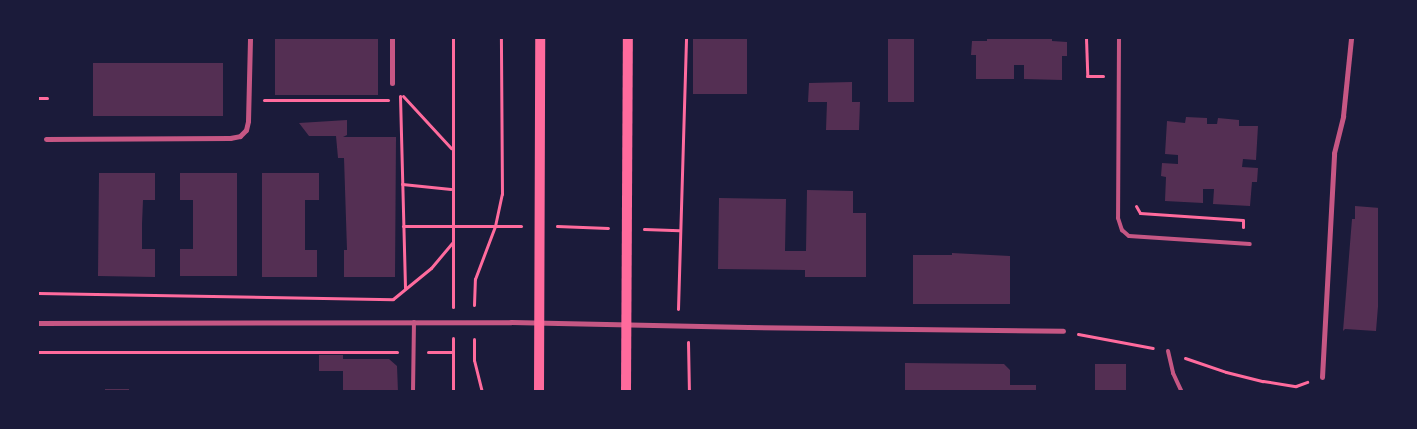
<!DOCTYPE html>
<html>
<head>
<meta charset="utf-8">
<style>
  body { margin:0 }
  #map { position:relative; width:1417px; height:429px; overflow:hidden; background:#1b1b3a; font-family:"Exo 2",sans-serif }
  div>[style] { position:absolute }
  .building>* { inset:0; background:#542f53; transform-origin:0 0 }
  .path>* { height:3px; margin:-1.5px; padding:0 1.5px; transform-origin:1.5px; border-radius:1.5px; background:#ff6b9d }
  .service>* { height:4px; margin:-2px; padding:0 2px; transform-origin:2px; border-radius:2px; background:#c65784 }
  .minor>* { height:5px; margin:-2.5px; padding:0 2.5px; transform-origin:2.5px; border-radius:2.5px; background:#c65784 }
  .secondary>* { height:10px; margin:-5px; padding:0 5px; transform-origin:5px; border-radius:5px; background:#ff6b9d }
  span { translate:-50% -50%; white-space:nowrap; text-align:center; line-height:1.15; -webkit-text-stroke:5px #1b1b3a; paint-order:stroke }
  .frame { position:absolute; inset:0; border:39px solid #1b1b3a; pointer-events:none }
</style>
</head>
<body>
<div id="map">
  <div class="building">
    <div style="left:275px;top:38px;width:103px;height:57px"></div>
    <div style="left:693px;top:38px;width:54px;height:56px"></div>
    <div style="left:888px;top:38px;width:26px;height:64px"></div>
    <div style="clip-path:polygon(987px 38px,1052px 38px,1052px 41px,1067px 42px,1067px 56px,1062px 56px,1062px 80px,1024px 79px,1024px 65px,1014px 65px,1014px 79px,976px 79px,976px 55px,971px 55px,972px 41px,987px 41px)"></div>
    <div style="left:93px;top:63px;width:130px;height:53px"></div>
    <div style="clip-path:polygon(852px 82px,852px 102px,860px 102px,859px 130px,826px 130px,827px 102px,808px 102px,809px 83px)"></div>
    <div style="clip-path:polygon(1186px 117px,1207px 118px,1207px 124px,1217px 124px,1218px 118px,1239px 120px,1239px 126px,1258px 126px,1256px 160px,1243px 159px,1242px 167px,1258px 168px,1257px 182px,1252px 182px,1250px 206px,1213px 204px,1214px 189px,1203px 189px,1203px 203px,1165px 201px,1166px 177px,1161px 176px,1162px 163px,1178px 164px,1178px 155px,1165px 154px,1167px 121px,1185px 123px)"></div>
    <div style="clip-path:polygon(347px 120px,347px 135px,343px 137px,396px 137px,395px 277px,344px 277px,344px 250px,347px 250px,344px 158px,338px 158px,336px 136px,309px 136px,299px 123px)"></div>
    <div style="clip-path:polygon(99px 173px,155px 173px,155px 200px,143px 200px,142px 224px,142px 249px,155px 249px,155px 277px,98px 276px)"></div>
    <div style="clip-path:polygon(180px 173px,237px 173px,237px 276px,180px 276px,180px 249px,193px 249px,193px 200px,180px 200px)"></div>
    <div style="clip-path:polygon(262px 173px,319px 173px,319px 200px,305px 200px,305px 250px,317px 250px,317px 277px,262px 277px)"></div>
    <div style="clip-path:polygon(807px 190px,853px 191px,853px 213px,866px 213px,866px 277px,805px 277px,805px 270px,718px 269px,719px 198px,786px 199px,785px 251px,806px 251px)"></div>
    <div style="clip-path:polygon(1355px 206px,1380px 208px,1380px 282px,1376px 331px,1345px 329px,1343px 331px,1352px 219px,1355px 219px)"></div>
    <div style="clip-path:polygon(952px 253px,1010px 256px,1010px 304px,913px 304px,913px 255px,952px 255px)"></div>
    <div style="clip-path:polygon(319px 355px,343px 355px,343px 359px,389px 359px,397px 366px,398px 392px,343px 392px,343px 371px,319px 371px)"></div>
    <div style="clip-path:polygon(905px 363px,1004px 364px,1010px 370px,1010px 385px,1036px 385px,1036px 392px,905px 392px)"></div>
    <div style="left:1095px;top:364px;width:31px;height:28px"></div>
    <div style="left:105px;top:389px;width:24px;height:3px"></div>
  </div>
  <div class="path">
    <div style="left:453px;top:38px;width:269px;rotate:90deg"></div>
    <div style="left:1086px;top:38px;width:38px;rotate:88deg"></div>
    <div style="left:1087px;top:76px;width:16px"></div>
    <div style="left:400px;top:96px;width:192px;rotate:88.5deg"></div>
    <div style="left:403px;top:96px;width:71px;rotate:47.3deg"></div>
    <div style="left:38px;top:98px;width:9px"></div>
    <div style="left:264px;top:100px;width:124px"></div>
    <div style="left:402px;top:184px;width:49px;rotate:5.8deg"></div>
    <div style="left:1136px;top:206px;width:8px;rotate:60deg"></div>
    <div style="left:1140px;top:213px;width:103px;rotate:3.9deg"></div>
    <div style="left:1243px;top:220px;width:7px;rotate:90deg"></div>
    <div style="left:403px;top:226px;width:118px"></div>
    <div style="left:557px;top:226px;width:51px;rotate:2.2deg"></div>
    <div style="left:644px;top:229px;width:35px;rotate:2deg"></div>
    <div style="left:38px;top:293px;width:355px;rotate:1deg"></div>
    <div style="left:393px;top:299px;width:49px;rotate:-39.2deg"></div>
    <div style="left:431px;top:268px;width:33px;rotate:-50deg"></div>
    <div style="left:474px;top:305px;width:26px;rotate:-88deg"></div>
    <div style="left:475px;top:279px;width:57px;rotate:-69.3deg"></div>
    <div style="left:495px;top:226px;width:33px;rotate:-78deg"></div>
    <div style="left:502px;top:194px;width:156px;rotate:-90.4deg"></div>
    <div style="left:678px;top:309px;width:271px;rotate:-88.3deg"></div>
    <div style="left:1078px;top:334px;width:76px;rotate:10.6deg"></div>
    <div style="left:474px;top:339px;width:21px;rotate:90deg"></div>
    <div style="left:474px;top:360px;width:33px;rotate:76deg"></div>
    <div style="left:688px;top:342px;width:50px;rotate:88.9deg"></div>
    <div style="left:38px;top:352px;width:359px"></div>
    <div style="left:428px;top:352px;width:25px"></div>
    <div style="left:1185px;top:358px;width:43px;rotate:18.9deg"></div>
    <div style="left:1226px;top:372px;width:38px;rotate:14deg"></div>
    <div style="left:1263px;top:381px;width:33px;rotate:9deg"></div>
    <div style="left:1296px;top:386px;width:12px;rotate:-20deg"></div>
    <div style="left:453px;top:392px;width:54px;rotate:-90deg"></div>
  </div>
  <div class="service">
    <div style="left:1119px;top:38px;width:180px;rotate:90.3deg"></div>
    <div style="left:1118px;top:218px;width:13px;rotate:72deg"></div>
    <div style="left:1122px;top:230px;width:9px;rotate:41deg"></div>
    <div style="left:1129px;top:236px;width:121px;rotate:3.8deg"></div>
    <div style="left:1168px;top:351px;width:23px;rotate:77deg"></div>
    <div style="left:1173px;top:373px;width:21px;rotate:65deg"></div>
    <div style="left:413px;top:392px;width:70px;rotate:-89.2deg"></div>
  </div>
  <div class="minor">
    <div style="left:392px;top:83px;width:45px;rotate:-90deg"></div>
    <div style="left:46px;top:139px;width:184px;rotate:-0.3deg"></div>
    <div style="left:230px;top:138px;width:10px;rotate:-11deg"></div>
    <div style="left:240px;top:136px;width:8px;rotate:-45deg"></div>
    <div style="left:246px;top:130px;width:9px;rotate:-77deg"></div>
    <div style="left:248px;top:121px;width:83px;rotate:-88.6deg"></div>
    <div style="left:38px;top:323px;width:473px;rotate:-0.1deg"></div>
    <div style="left:511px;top:322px;width:237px;rotate:1.2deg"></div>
    <div style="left:748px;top:327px;width:315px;rotate:0.7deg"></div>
    <div style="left:1322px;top:377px;width:224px;rotate:-86.9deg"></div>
    <div style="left:1334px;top:153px;width:38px;rotate:-76deg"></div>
    <div style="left:1343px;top:116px;width:78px;rotate:-84.1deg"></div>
  </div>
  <div class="secondary">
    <div style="left:539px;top:392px;width:354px;rotate:-89.8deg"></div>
    <div style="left:626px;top:392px;width:354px;rotate:-89.7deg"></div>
  </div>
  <div class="frame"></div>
</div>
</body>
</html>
